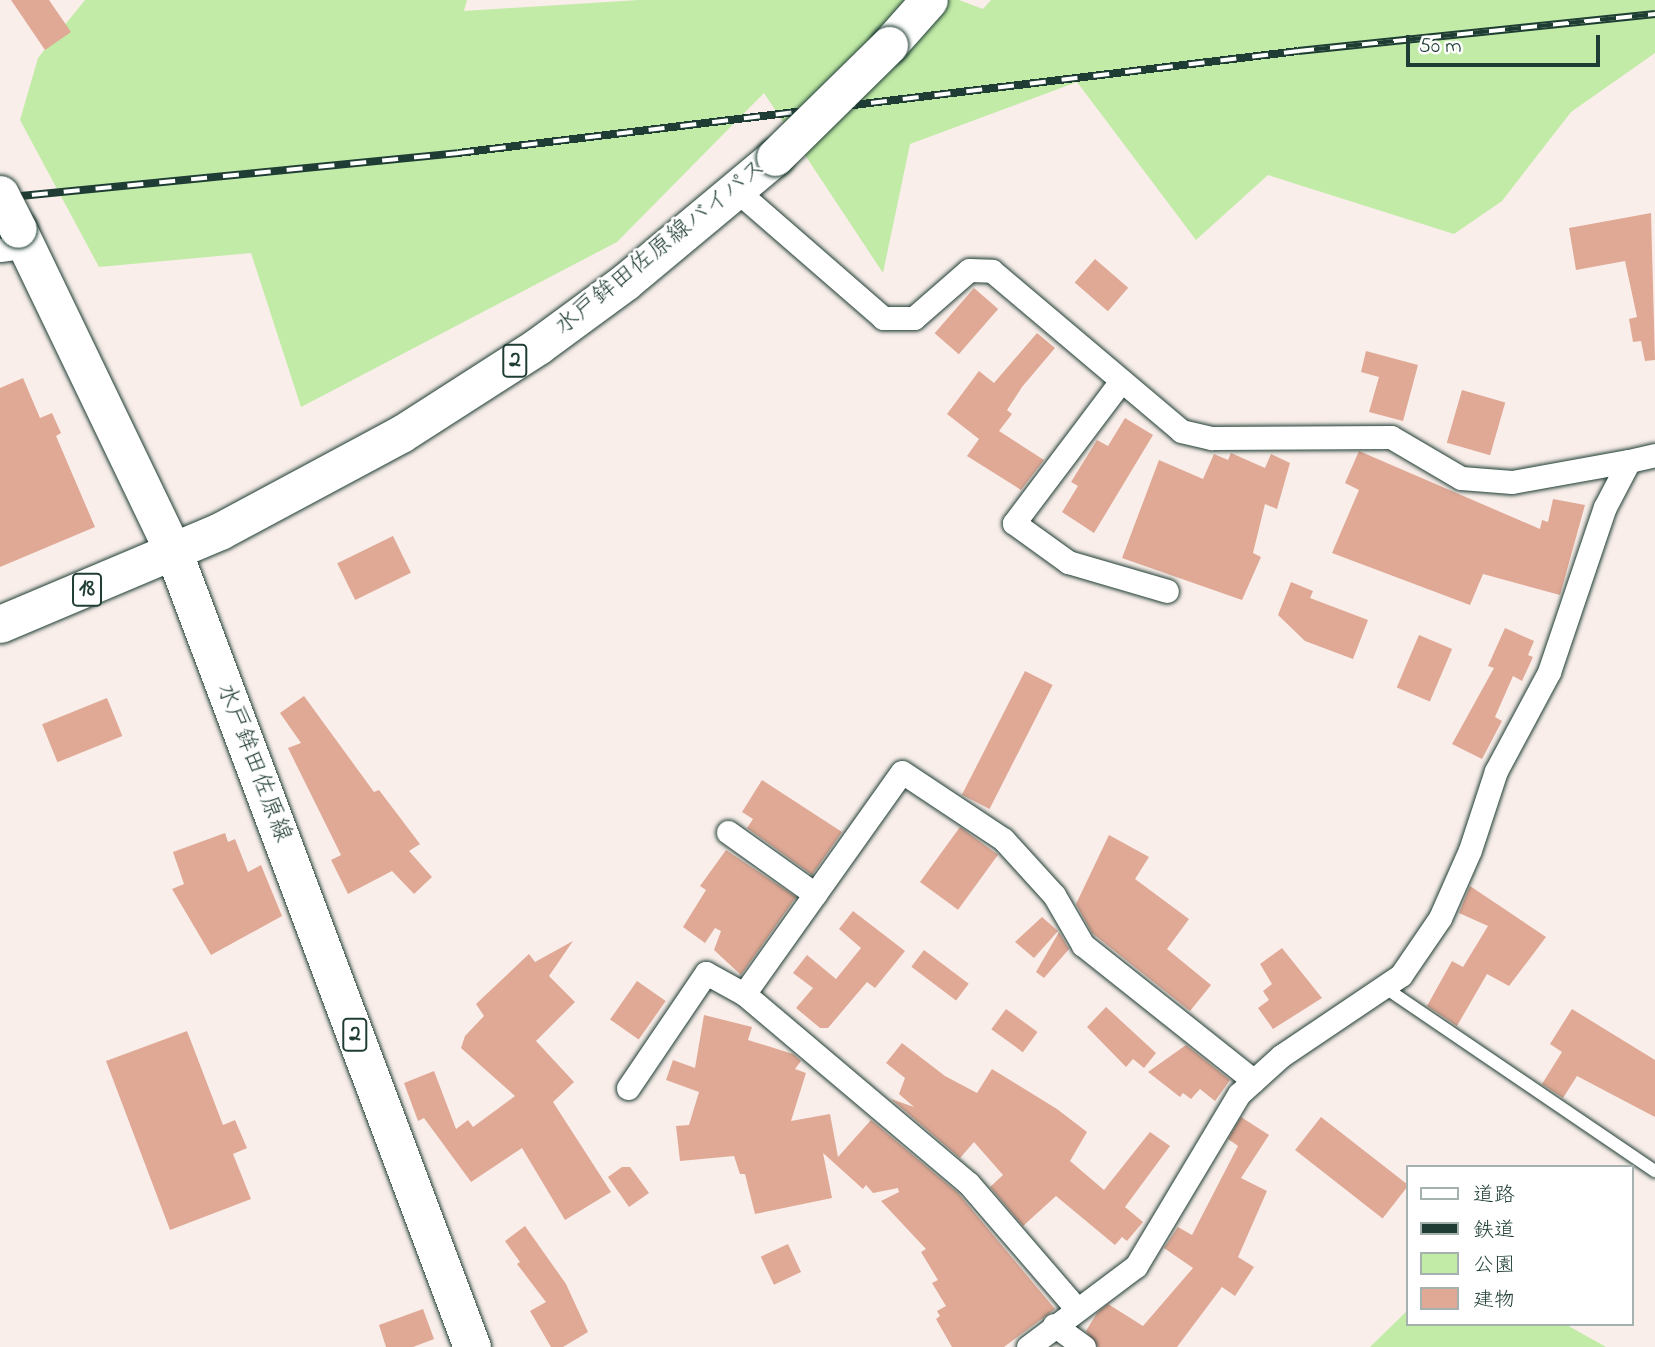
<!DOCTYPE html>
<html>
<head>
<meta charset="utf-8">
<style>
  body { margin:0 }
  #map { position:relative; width:1655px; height:1347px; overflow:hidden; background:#f9eeea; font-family:"Indie Flower","Klee One",sans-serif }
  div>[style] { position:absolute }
  .green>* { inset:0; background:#c2eba7 }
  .building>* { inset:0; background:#e0a996; transform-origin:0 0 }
  .roads { filter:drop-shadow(0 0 2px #1f3d34) drop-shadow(0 0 2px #1f3d34) }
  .lane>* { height:12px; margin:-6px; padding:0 6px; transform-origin:6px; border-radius:6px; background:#fff }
  .street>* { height:23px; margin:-11.5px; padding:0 11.5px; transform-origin:11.5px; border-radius:11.5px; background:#fff }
  .primary>* { height:37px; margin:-18.5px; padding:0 18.5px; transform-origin:18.5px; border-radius:18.5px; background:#fff }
  .rail>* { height:8px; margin-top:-4px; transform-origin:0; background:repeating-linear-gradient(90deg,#fff 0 16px,#1f3d34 0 32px); box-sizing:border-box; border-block:2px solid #1f3d34 }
  .bridges { filter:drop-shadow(0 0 2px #1f3d34) drop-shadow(0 0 2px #1f3d34) }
  .primary-bridge>* { height:37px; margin:-18.5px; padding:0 18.5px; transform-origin:18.5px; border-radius:18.5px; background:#fff }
  span { translate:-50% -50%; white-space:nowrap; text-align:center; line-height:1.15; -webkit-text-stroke:5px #fff; paint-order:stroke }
  .shield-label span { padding:2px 5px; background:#fff; border:2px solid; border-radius:5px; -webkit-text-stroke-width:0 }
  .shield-label { font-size:23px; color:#1f3d34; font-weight:700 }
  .street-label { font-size:24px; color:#1f3d34 }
  .legend { position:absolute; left:1406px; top:1165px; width:228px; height:161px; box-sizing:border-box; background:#fff; border:2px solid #a5b1ae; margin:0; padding:9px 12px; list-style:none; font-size:21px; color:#1f3d34 }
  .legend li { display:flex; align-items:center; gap:14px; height:35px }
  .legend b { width:35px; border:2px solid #a5b1ae }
  .scale { position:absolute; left:1406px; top:35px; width:194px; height:32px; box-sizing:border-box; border:4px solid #1f3d34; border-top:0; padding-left:9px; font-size:21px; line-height:24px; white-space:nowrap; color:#1f3d34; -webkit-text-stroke:5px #fff; paint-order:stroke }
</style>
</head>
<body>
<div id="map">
  <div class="green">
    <div style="clip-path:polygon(85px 0,467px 0,464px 11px,639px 0,959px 0,983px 9px,991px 0,1655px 0,1655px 53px,1571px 112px,1502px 201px,1454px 234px,1268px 175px,1196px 240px,1077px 82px,910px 144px,883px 273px,764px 93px,617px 242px,301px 407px,251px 253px,99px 267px,20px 120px,38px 58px)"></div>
    <div style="clip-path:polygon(1408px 1310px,1408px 1324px,1565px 1324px,1606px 1347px,1370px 1347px)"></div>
  </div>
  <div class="building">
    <div style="clip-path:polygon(11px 0,49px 0,71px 32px,45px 50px)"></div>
    <div style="clip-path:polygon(1651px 213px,1655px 360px,1645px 361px,1641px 341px,1633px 342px,1629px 319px,1637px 317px,1625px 261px,1576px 270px,1569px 228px)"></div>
    <div style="left:1095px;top:259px;width:44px;height:31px;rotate:41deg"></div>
    <div style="left:974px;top:288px;width:32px;height:60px;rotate:41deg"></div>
    <div style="clip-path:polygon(1037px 333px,1055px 348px,1022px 387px,1007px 410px,1012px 414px,999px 431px,1044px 460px,1021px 490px,967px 456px,979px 439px,947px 414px,979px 371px,994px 383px)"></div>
    <div style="clip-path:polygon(1366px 351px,1418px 365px,1403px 421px,1369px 412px,1379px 377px,1361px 372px)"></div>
    <div style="clip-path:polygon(23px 378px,40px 418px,52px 413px,61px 433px,56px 436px,95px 527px,0 567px,0 388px)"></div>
    <div style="left:1462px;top:390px;width:45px;height:55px;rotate:16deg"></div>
    <div style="clip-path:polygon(1125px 418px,1153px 435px,1094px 533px,1062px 512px,1078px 486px,1071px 482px,1097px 440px,1108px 446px)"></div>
    <div style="clip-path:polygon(1359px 451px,1540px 529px,1542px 520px,1548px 522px,1553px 499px,1585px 505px,1560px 595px,1483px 574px,1470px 605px,1332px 553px,1359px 490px,1345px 483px)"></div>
    <div style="clip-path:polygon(1231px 453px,1265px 468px,1271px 454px,1290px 463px,1277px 509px,1265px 504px,1253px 553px,1261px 557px,1242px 600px,1122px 558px,1159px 460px,1203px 479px,1214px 454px,1228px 460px)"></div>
    <div style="left:393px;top:536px;width:41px;height:62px;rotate:64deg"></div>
    <div style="clip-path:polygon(1291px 582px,1313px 591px,1310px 598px,1368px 620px,1353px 659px,1305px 641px,1278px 615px)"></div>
    <div style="clip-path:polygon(1505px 628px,1534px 641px,1528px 655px,1533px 657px,1522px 681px,1513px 676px,1495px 717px,1502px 721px,1482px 759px,1452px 744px,1494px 668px,1488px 666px)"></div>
    <div style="left:1419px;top:635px;width:36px;height:57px;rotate:23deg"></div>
    <div style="left:1025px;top:671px;width:31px;height:139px;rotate:27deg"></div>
    <div style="clip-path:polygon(304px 696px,374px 792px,379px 790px,420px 844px,409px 851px,432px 877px,414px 894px,392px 871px,348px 894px,331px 860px,341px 855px,288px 748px,301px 743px,280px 713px)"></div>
    <div style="left:107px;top:698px;width:41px;height:70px;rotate:68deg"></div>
    <div style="clip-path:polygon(762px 780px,842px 832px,812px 875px,747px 828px,753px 819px,742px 812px)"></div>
    <div style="left:960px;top:827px;width:47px;height:68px;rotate:36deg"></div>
    <div style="clip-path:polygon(225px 833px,228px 842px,235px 839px,248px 872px,261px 865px,282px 916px,211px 955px,172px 889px,184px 884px,173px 852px)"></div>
    <div style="clip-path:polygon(1109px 835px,1149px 857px,1135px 879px,1189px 919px,1167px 949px,1211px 985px,1190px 1011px,1092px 933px,1076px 904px)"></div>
    <div style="clip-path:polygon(726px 850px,796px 897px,741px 975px,714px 950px,721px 931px,715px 928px,705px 943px,683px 927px,706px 890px,700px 886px)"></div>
    <div style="clip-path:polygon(1470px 886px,1546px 937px,1509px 986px,1487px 974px,1457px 1026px,1427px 1006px,1452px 961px,1463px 967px,1488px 926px,1459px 913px)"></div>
    <div style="clip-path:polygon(853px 911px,905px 951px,875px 988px,867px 982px,828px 1028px,820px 1028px,796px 1008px,813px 988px,793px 973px,807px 955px,836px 979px,861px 948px,839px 929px)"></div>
    <div style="clip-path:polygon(1042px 917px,1058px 931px,1034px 958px,1015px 942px)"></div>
    <div style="clip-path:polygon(1059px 932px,1069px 949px,1044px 978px,1036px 972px)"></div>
    <div style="clip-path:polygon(573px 941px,549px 976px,575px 1002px,536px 1041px,574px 1082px,553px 1102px,611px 1192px,565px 1220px,522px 1148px,471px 1182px,424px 1118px,418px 1121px,404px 1083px,434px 1071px,456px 1129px,468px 1120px,473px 1127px,515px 1096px,461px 1048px,465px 1036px,484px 1016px,476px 1004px,529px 954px,535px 962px)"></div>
    <div style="clip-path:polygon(1282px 948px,1322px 998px,1273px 1029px,1258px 1008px,1269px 1000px,1263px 991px,1272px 984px,1260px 964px)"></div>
    <div style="left:924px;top:950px;width:56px;height:21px;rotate:37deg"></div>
    <div style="left:637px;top:981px;width:35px;height:47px;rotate:35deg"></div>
    <div style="clip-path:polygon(1106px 1007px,1156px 1053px,1144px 1068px,1133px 1059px,1126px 1067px,1087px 1027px)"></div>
    <div style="left:1006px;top:1009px;width:39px;height:25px;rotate:36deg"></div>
    <div style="clip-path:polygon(1572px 1009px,1655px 1060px,1655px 1117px,1577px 1076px,1563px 1098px,1542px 1084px,1562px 1052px,1550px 1044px)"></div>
    <div style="clip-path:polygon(704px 1015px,752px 1027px,748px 1040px,793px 1054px,801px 1061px,795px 1069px,806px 1073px,791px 1121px,830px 1114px,838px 1157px,871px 1120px,958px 1193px,1055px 1309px,1004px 1347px,952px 1347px,936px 1319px,940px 1316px,937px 1311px,946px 1306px,932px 1283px,938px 1280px,921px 1252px,926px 1249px,881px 1201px,899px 1192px,898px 1188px,873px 1193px,866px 1185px,863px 1189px,823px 1153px,832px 1198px,755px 1214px,745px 1174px,740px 1174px,734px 1156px,680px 1161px,676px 1126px,689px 1125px,699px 1092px,666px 1080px,673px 1060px,695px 1068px)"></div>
    <div style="clip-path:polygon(187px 1031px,223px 1125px,235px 1120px,247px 1148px,233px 1154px,251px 1199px,170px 1230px,106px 1061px)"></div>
    <div style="clip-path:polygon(902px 1043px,945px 1076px,977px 1093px,992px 1069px,1057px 1109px,1087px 1132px,1070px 1161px,1104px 1190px,1150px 1132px,1170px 1146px,1125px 1207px,1143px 1222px,1127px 1241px,1122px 1237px,1115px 1245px,1056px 1196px,1023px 1226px,990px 1187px,1003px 1175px,974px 1142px,960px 1158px,891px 1099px,914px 1107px,899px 1094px,905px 1078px,886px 1063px)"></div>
    <div style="clip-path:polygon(1186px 1045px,1230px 1080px,1215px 1101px,1200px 1089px,1191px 1099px,1183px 1093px,1180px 1097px,1148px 1072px)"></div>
    <div style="clip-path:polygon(1241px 1117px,1269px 1135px,1241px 1178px,1267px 1191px,1238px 1257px,1254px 1267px,1235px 1296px,1222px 1287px,1177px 1347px,1098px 1347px,1086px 1331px,1097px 1313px,1108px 1304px,1143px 1326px,1193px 1268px,1164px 1248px,1178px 1227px,1192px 1235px,1238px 1146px,1228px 1139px)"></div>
    <div style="left:1321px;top:1117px;width:111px;height:42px;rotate:38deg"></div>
    <div style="clip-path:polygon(622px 1167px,630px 1167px,649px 1193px,629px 1207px,608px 1177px)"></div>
    <div style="clip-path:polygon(525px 1226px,566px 1284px,588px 1332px,563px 1347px,551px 1347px,530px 1311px,546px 1302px,517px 1264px,520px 1262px,505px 1241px)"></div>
    <div style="left:788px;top:1244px;width:31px;height:30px;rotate:65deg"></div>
    <div style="clip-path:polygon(423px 1309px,434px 1339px,413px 1347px,386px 1347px,379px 1325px)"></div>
  </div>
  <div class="roads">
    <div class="lane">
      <div style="left:1384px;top:987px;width:328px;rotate:34.2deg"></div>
    </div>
    <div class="street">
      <div style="left:736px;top:190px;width:195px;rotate:41deg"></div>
      <div style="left:883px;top:318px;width:31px"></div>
      <div style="left:914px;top:318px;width:73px;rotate:-41.1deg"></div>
      <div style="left:969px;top:270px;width:23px;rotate:2deg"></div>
      <div style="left:992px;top:271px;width:248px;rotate:40.2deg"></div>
      <div style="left:1181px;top:431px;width:32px;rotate:13deg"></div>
      <div style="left:1212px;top:438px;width:179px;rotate:-0.3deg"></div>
      <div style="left:1391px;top:437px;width:81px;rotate:30.4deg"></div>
      <div style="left:1461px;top:478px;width:51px;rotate:4.5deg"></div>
      <div style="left:1512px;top:482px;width:119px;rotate:-10.2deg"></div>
      <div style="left:0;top:250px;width:27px;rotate:-8deg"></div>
      <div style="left:1121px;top:381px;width:178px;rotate:127deg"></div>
      <div style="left:1014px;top:523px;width:67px;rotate:35.8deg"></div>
      <div style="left:1068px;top:562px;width:103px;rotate:16.3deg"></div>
      <div style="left:728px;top:832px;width:107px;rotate:35.5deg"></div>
      <div style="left:628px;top:1088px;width:139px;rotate:-55.9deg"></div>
      <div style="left:706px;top:973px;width:43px;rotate:28.9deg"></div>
      <div style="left:1076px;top:1308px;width:165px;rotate:-130.8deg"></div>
      <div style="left:968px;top:1183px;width:293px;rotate:-139.8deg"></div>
      <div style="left:744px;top:994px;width:272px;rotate:-54.6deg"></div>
      <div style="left:902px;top:772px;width:121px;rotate:33.6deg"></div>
      <div style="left:1003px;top:839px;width:76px;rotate:47.7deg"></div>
      <div style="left:1054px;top:895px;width:58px;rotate:59.9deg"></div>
      <div style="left:1083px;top:945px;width:218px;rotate:38.5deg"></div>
      <div style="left:1054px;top:1325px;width:37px;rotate:36deg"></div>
      <div style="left:1028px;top:1347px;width:135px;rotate:-36.9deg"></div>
      <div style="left:1136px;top:1266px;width:200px;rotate:-59.1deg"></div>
      <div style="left:1239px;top:1094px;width:57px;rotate:-42.1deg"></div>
      <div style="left:1281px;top:1056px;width:145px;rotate:-34deg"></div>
      <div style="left:1401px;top:975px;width:69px;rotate:-55.6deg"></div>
      <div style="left:1440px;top:918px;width:74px;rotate:-66.2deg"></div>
      <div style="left:1470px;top:850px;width:83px;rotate:-71.8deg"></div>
      <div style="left:1496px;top:771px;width:112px;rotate:-61.8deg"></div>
      <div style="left:1549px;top:672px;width:174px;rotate:-71.3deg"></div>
      <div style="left:1605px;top:507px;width:52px;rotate:-62.4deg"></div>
      <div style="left:1629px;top:461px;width:27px;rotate:-13deg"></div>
    </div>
    <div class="primary">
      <div style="left:889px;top:45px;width:60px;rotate:-48.4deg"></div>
      <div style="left:18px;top:229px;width:360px;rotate:64.3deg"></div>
      <div style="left:174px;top:553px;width:848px;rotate:69.43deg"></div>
      <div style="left:0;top:624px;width:239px;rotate:-22.9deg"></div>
      <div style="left:220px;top:531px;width:205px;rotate:-28.2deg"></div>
      <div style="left:401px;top:434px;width:163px;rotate:-32.7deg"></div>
      <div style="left:538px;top:346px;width:108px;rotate:-36.3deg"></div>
      <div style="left:625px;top:282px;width:195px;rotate:-39.8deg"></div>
    </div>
  </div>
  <div class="rail">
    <div style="left:0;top:198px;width:460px;rotate:-5.6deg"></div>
    <div style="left:458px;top:153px;width:846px;rotate:-6.92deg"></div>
    <div style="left:1298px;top:51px;width:359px;rotate:-5.9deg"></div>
  </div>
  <div class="bridges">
    <div class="primary-bridge">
      <div style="left:775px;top:157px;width:160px;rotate:-44.5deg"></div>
      <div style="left:0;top:194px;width:39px;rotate:63deg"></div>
    </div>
  </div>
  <div class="shield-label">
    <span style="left:515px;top:361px">2</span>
    <span style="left:87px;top:590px">18</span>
    <span style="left:355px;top:1035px">2</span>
  </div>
  <div class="street-label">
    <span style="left:661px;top:248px;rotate:-39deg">水戸鉾田佐原線バイパス</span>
    <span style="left:253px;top:763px;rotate:69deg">水戸鉾田佐原線</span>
  </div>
  <ul class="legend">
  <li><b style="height:9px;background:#fff"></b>道路</li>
  <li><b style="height:9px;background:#1f3d34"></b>鉄道</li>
  <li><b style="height:19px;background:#c2eba7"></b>公園</li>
  <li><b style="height:19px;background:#e0a996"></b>建物</li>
  </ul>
  <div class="scale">50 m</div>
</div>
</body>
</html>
